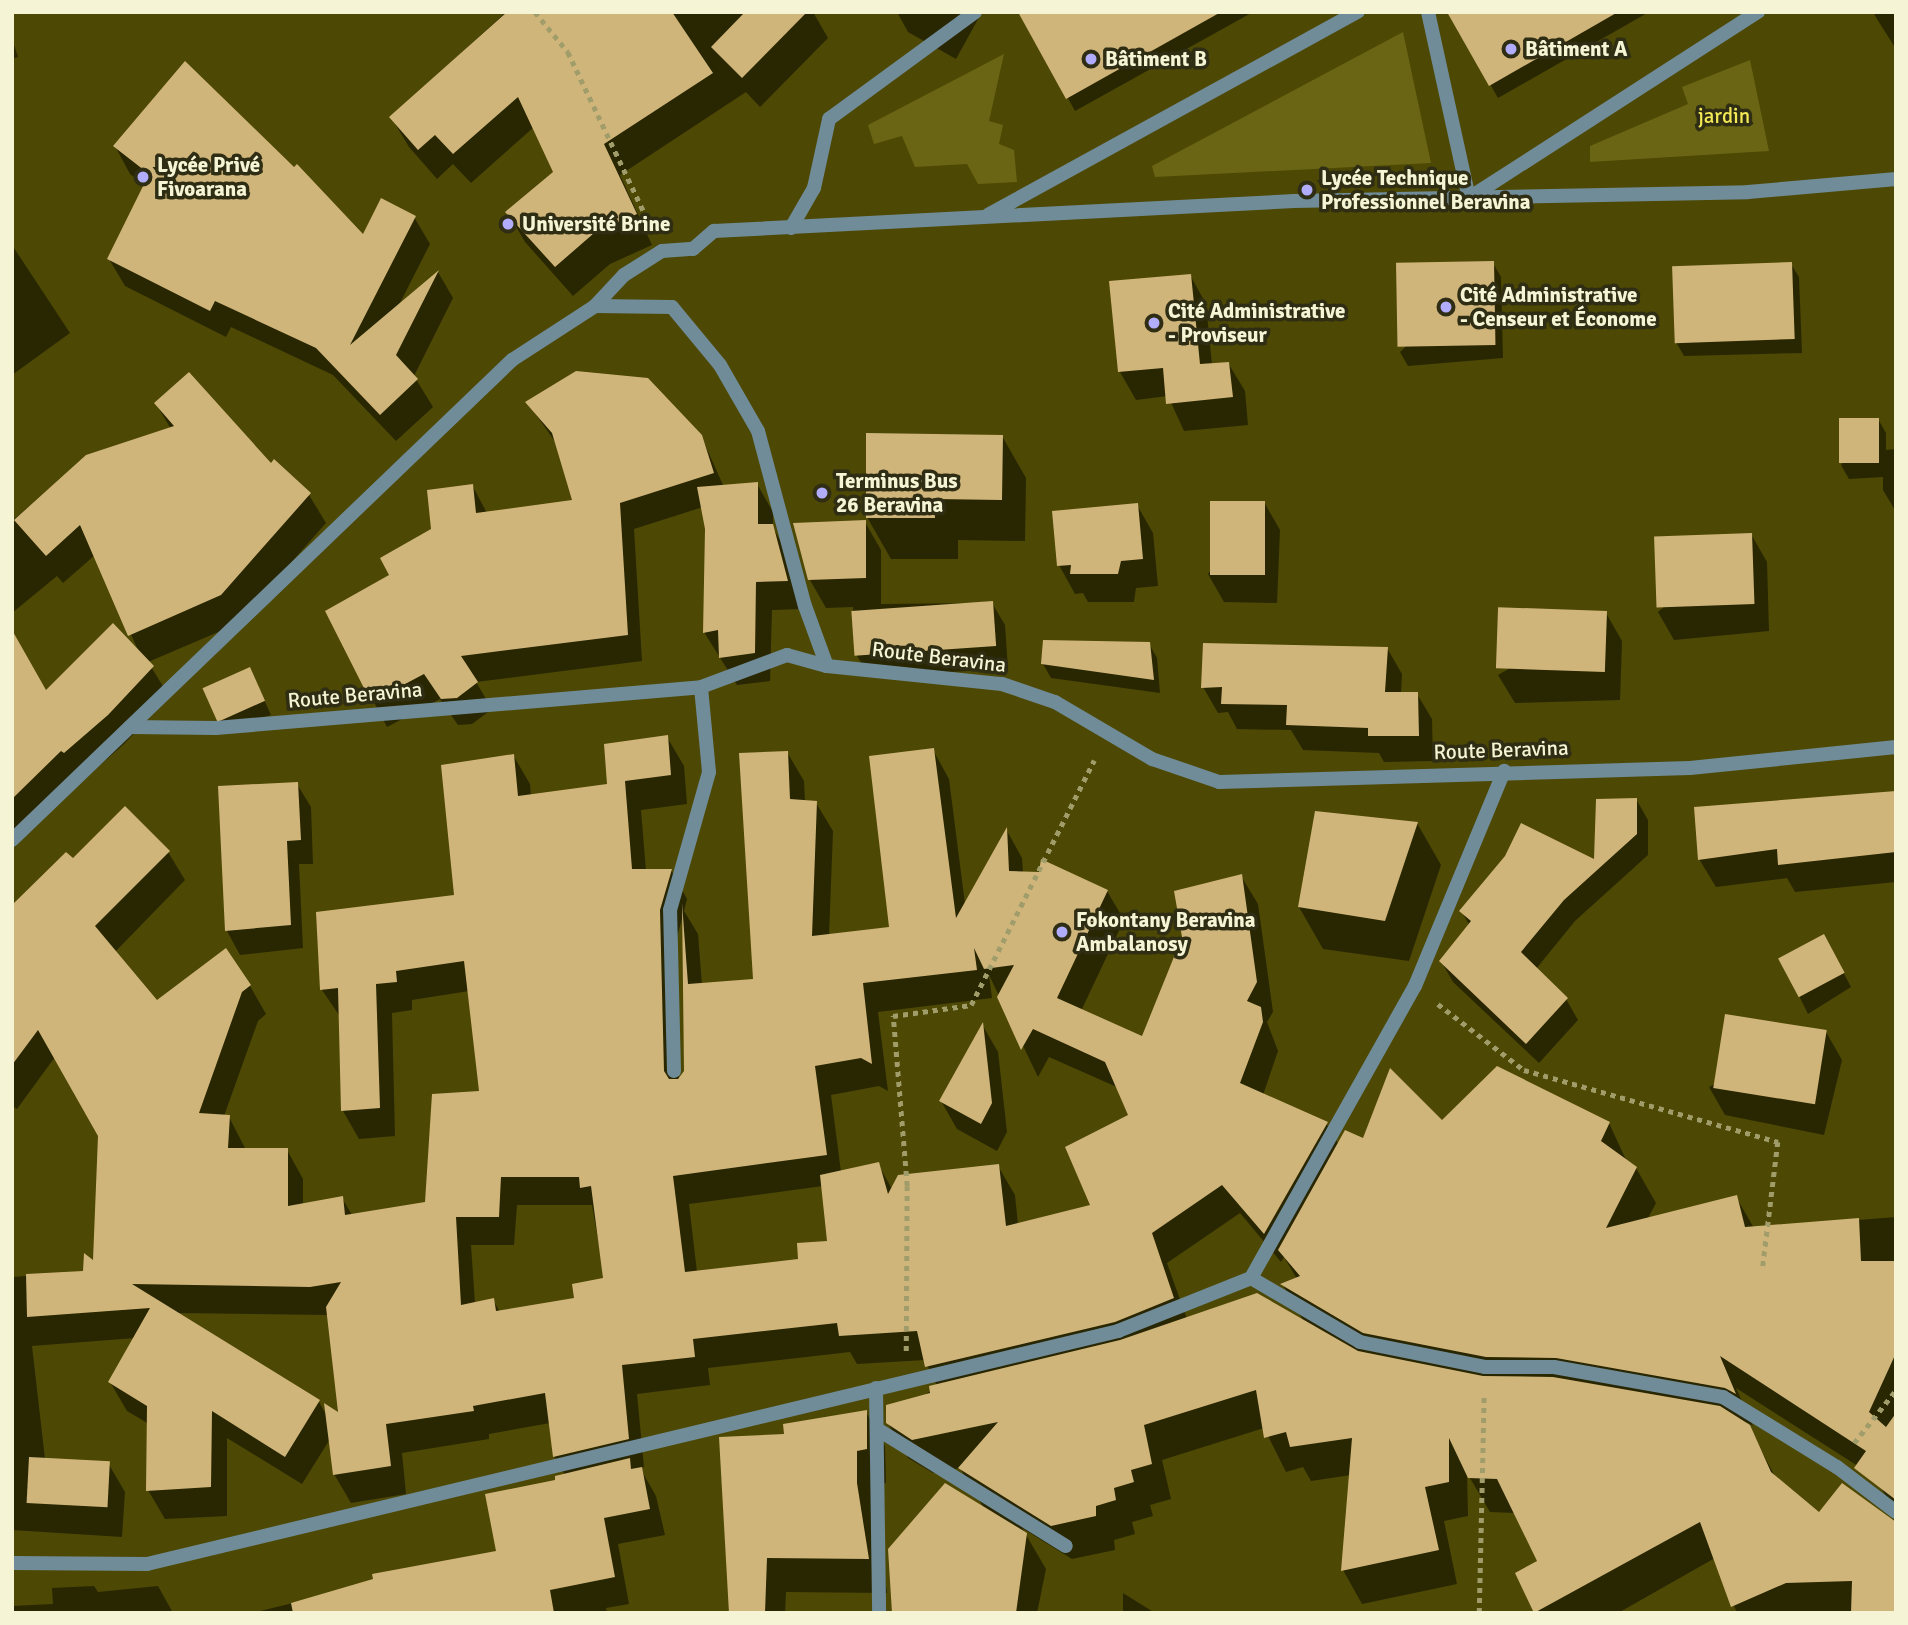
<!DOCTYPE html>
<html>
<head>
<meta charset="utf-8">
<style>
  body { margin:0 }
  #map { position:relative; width:1908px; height:1625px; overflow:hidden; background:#4d4804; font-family:Signika,sans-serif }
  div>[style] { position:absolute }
  .green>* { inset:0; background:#6a6514 }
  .shadow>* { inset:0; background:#0007 }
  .building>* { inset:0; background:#d0b57b; transform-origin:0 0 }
  .path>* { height:4.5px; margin-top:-2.25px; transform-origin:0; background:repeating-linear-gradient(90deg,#a09d6b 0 5px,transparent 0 10px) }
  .service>* { height:14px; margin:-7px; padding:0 7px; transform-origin:7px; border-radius:7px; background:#708c98 }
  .minor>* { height:14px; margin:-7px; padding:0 7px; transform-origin:7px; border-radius:7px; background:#708c98 }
  .dots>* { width:19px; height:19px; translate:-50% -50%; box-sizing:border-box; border:4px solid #2f2e14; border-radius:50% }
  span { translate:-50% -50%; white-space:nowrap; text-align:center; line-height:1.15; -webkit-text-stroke:7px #2f2e14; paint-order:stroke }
  .poi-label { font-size:21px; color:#f5f4d4; font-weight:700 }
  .left { translate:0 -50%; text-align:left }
  .park-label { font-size:21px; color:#f3e956 }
  .street-label { font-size:21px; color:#f5f4d4 }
  .frame { position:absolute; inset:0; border:14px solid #f5f4d4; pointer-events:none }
</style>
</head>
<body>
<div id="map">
  <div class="green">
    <div style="clip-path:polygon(1403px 32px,1431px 163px,1155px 177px,1152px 166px)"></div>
    <div style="clip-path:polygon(1004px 54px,989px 121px,1003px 125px,999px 144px,1014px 150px,1017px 182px,978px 184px,967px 164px,915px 167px,902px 136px,874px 144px,868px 125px)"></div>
    <div style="clip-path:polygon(1750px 60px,1769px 151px,1590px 162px,1590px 146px,1688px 104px,1682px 87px)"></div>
  </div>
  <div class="shadow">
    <div style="clip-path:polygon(506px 12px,813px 12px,828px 38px,760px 107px,746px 92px,620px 175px,652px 245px,610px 264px,573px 296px,525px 242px,508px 213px,555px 172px,534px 127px,471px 183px,453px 164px,437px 179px,409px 147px,391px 117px)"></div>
    <div style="clip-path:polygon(897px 12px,982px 12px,956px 59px,908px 32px)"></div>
    <div style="clip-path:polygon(1036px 12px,1253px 12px,1075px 111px,1024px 19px)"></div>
    <div style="clip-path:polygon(1449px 12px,1649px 12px,1498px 98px)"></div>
    <div style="clip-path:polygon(1873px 12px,1896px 12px,1896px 49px,1877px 19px)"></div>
    <div style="clip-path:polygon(12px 39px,18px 57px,12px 59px)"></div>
    <div style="clip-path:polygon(115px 146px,363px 237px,414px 217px,430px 244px,399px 305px,438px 272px,453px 298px,414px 376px,433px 407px,396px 441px,333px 375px,231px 327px,226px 337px,125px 286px,109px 259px,145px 185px,130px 174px)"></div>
    <div style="clip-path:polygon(12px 245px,70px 333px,12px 375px)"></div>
    <div style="clip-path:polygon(1493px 263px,1501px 277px,1503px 358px,1408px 366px,1400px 352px)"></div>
    <div style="clip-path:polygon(1791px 264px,1799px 277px,1802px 353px,1684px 356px,1676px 342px)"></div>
    <div style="clip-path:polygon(1190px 275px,1206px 304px,1212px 365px,1228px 363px,1245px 391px,1248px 425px,1184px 431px,1168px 396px,1136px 400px,1120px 372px)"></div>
    <div style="clip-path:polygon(528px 403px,701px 436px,724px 487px,757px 484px,773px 512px,773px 528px,788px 554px,803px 609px,772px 610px,770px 681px,737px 685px,704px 632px,707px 529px,703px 507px,634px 529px,642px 661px,476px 682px,492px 709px,472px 724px,458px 725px,440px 699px,387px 727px,327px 612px,391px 576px,472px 485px,487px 513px,574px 502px,558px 446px)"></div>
    <div style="clip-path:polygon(156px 404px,271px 466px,309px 495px,326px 523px,237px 624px,148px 662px,169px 696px,124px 744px,12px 843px,12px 633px,46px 693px,138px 650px,95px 555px,63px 583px,57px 576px,12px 613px,12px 521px,87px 456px,171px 429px)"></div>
    <div style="clip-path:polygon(1878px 419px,1886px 433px,1886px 450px,1896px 449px,1896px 512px,1883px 490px,1883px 477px,1849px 479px,1841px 465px)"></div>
    <div style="clip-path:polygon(1002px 436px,1026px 478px,1025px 541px,958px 540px,958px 559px,891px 559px,867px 517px)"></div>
    <div style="clip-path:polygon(1264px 502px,1280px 530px,1277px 603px,1224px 602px,1208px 574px)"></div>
    <div style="clip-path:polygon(1137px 505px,1153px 533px,1158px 586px,1136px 588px,1134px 602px,1088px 602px,1083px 593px,1075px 594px,1059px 565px)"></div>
    <div style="clip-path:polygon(865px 522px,881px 550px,881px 604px,992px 603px,1005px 625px,1008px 669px,869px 676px,856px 654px,853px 607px,826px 608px,810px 580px)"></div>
    <div style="clip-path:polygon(1751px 534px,1767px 562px,1769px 631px,1674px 640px,1658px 612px)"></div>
    <div style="clip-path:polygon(1606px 613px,1622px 641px,1620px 700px,1515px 703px,1498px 675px)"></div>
    <div style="clip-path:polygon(1149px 644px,1157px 658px,1160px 693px,1051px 678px,1043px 664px)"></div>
    <div style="clip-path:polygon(1387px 648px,1402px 674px,1401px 694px,1417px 694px,1432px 719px,1433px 761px,1384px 762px,1379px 753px,1303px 750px,1291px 730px,1237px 729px,1228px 712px,1218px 713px,1203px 687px)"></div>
    <div style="clip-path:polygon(250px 669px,271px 715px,224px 731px,216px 718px)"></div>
    <div style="clip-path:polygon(evenodd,667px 737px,684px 766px,687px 804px,641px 810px,646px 871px,671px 870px,687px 899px,684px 911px,698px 934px,702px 985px,755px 981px,787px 752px,804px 781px,805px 802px,816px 803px,833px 831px,829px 936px,891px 929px,933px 750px,949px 779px,965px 904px,1007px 831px,1022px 858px,1023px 873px,1107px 891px,1124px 920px,1081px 1011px,1143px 1038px,1241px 876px,1258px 904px,1273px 1012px,1267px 1022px,1278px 1051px,1263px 1095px,1326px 1123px,1339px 1145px,1442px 1122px,1609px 1123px,1627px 1162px,1636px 1168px,1656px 1203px,1647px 1220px,1736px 1197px,1754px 1228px,1896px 1217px,1896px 1430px,1875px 1477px,1736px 1388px,1753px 1426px,1746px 1422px,1777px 1480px,1821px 1517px,1896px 1521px,1896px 1613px,1737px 1613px,1715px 1558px,1618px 1613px,1536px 1613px,1517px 1574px,1539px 1562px,1515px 1513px,1490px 1512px,1467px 1473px,1468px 1516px,1444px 1521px,1457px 1584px,1362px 1604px,1343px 1570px,1351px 1475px,1311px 1481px,1303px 1467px,1286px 1472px,1264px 1428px,1162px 1460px,1171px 1499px,1150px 1505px,1153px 1516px,1132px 1522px,1135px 1534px,1114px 1540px,1115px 1550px,1072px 1559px,1022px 1528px,1046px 1569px,1037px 1613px,894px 1613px,890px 1550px,984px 1508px,960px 1468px,933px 1473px,908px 1458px,888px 1423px,937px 1386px,925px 1360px,857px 1364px,850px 1352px,708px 1368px,710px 1385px,637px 1394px,644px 1467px,640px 1468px,656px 1496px,665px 1535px,618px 1544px,629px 1604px,606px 1608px,607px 1613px,252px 1613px,498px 1553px,565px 1475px,554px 1456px,550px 1423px,489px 1434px,489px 1439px,402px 1453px,406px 1494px,351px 1503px,334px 1474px,330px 1439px,302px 1484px,227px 1438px,227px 1516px,165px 1519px,148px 1490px,149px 1424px,127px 1411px,110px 1382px,135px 1338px,32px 1346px,45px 1459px,108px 1463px,125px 1492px,122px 1537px,12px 1530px,12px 1277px,85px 1272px,95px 1263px,99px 1135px,55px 1057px,17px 1109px,12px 1106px,12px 907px,73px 861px,168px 852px,185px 880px,115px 952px,157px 1003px,250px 986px,266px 1014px,258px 1021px,224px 1116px,229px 1117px,246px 1150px,287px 1150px,303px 1179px,303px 1205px,342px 1198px,352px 1215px,427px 1203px,481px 1093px,469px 991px,412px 1000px,412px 1010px,392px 1013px,395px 1136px,359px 1139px,343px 1111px,341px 1018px,322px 990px,318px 914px,455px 897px,513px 755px,530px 784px,531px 796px,609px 785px,667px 737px,683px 916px,685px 1071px,679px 1081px,676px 940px,683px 916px,667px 737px,989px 975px,1038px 1077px,1049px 1057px,1119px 1088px,1130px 1116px,1092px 1206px,1018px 1225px,1015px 1195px,998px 1166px,892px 1189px,878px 1164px,841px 1172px,831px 1095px,879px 1086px,888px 1091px,878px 1012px,992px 998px,989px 975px,667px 737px,823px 1186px,829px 1242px,800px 1261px,697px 1272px,689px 1204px,823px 1186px,667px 737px,517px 1205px,592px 1205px,605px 1280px,576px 1299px,500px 1312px,493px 1300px,475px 1304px,471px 1245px,514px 1245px,517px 1205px,667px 737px,1240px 1213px,1281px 1262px,1284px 1257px,1297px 1279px,1283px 1285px,1304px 1322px,1187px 1319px,1167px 1263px,1240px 1213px,667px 737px,175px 1313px,329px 1315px,340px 1415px,327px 1416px,319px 1402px,175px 1313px)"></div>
    <div style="clip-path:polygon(297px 784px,311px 807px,313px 864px,299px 864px,303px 948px,240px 955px,227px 931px,220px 787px)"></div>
    <div style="clip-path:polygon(1896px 793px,1896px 882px,1795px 892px,1787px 878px,1716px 887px,1699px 859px)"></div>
    <div style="clip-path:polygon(1636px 799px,1648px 820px,1648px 855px,1575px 921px,1536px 969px,1566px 999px,1578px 1020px,1539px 1063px,1453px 982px,1441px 961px,1470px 926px,1461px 911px,1595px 861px)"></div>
    <div style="clip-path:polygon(1417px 823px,1441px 865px,1409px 961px,1323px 949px,1299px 907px)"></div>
    <div style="clip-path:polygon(1831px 949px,1851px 987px,1808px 1014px,1782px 961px)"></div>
    <div style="clip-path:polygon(983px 1026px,998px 1052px,1007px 1132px,997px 1151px,957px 1129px,941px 1101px)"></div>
    <div style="clip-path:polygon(1826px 1032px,1842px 1060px,1824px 1135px,1725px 1115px,1709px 1087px)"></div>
    <div style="clip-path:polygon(866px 1412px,885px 1446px,886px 1483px,876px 1485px,876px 1519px,887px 1593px,786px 1592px,785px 1613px,730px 1613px,786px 1436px)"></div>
    <div style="clip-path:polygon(1896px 1466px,1896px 1513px,1880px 1486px)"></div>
    <div style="clip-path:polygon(94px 1586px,98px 1592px,158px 1586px,173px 1613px,12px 1613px,12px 1606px,53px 1604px,52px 1588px)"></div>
    <div style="clip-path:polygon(1123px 1593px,1155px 1613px,1123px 1613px)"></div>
  </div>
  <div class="building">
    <div style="clip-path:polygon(507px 12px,672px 12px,713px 73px,604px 144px,637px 214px,593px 234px,555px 267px,505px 212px,553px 172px,518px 97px,453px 154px,435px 135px,418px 150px,389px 117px)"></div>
    <div style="clip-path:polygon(745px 12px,807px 12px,742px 78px,711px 47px)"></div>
    <div style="clip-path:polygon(1018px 12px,1221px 12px,1066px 99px)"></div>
    <div style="clip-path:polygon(1447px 12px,1618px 12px,1489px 86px)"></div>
    <div style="clip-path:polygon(185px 61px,294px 167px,297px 164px,363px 234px,381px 198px,416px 216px,350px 345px,439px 270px,396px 355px,418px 379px,380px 415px,316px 348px,215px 301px,210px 311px,107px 259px,149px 174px,113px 146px)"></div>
    <div style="left:1494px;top:261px;width:84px;height:98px;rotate:89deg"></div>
    <div style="left:1792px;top:262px;width:77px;height:120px;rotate:88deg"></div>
    <div style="clip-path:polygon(1191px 274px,1200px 364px,1229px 362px,1233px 397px,1166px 404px,1163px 368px,1118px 372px,1109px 281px)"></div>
    <div style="clip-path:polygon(576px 371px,648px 378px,702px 435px,714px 473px,620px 503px,628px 635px,461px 656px,478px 682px,457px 698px,441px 699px,424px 674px,371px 702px,325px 611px,389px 575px,380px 558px,431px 529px,427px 490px,473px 484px,476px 513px,572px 500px,552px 433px,525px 402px)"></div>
    <div style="clip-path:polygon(189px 372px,271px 463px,274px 459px,311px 493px,221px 595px,128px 636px,80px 525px,46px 556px,14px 520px,86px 455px,174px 426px,154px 403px)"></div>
    <div style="left:1879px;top:418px;width:45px;height:40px;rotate:90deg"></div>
    <div style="clip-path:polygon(866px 433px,1003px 435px,1002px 500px,935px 499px,935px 518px,866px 518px)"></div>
    <div style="clip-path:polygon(758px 482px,758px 524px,773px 524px,788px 581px,756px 582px,755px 653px,719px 658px,718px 630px,703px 633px,705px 529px,697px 487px)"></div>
    <div style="left:1210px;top:501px;width:55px;height:74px"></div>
    <div style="clip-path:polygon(1138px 503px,1143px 559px,1121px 561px,1118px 574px,1070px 574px,1071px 565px,1057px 566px,1052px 511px)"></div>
    <div style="clip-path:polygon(866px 520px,866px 578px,808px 580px,793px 523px)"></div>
    <div style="left:1752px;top:533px;width:71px;height:98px;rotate:88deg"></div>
    <div style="left:993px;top:601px;width:45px;height:142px;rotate:86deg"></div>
    <div style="left:1607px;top:611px;width:61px;height:109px;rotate:92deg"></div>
    <div style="clip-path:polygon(113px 623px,154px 666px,108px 715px,64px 753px,61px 751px,12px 799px,12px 630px,46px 690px)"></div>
    <div style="clip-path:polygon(1043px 640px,1150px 642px,1154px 680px,1041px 664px)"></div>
    <div style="clip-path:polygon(1203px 643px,1388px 647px,1385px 692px,1418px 692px,1419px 736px,1368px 736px,1368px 728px,1286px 725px,1287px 705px,1221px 704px,1222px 687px,1201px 688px)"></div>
    <div style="left:250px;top:667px;width:37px;height:52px;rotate:66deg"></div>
    <div style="clip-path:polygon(evenodd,668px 735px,671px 775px,625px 781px,632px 869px,672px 869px,660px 910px,664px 1071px,669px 1079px,678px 1079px,684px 1071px,682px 903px,688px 984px,753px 979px,739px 753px,788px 751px,790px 799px,817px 801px,812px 936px,889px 927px,869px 756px,934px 748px,956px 918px,1007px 827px,1009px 871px,1039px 872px,1041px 859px,1108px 890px,1057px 998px,1142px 1036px,1182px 937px,1174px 891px,1242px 874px,1257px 982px,1247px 1001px,1261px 1007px,1263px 1022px,1240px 1083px,1328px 1122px,1264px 1234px,1222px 1185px,1152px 1233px,1174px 1298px,1115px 1322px,925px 1367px,917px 1331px,839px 1336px,837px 1323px,693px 1339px,695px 1357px,622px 1365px,629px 1439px,553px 1457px,545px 1393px,473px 1406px,474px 1411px,386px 1424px,391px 1466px,333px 1475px,324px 1403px,338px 1412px,326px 1307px,341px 1282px,310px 1287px,132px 1284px,320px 1400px,285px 1457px,212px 1411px,211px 1487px,146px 1491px,147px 1406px,108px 1382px,150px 1308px,27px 1317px,26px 1274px,83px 1271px,84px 1253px,93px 1260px,98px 1136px,38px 1030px,12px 1065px,12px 905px,66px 852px,73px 858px,125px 806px,170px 851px,95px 926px,157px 1000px,226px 948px,251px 985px,242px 992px,199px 1113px,230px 1115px,228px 1148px,288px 1148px,288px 1206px,343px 1196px,345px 1215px,425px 1202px,432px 1094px,479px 1091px,464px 961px,396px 971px,397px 982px,376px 984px,380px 1108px,341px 1111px,338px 988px,320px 990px,316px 912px,454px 895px,441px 765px,514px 754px,518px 796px,607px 784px,604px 744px,668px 735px,974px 948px,984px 969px,1014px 965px,997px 997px,1021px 1050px,1033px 1029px,1105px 1062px,1128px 1115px,1065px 1147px,1090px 1205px,1006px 1226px,999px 1164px,898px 1175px,888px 1194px,879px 1162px,820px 1175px,827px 1241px,797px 1243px,798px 1259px,685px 1272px,673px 1176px,827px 1155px,815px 1066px,861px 1058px,872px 1064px,863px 983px,977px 970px,974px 948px,668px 735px,501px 1177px,579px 1177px,580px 1188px,591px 1186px,603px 1278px,572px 1284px,574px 1298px,496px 1311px,494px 1298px,461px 1305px,456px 1217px,499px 1217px,501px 1177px)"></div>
    <div style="clip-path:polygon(298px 782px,301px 840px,287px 841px,291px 925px,225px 931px,218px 786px)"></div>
    <div style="clip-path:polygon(1896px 791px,1896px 852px,1778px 865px,1777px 849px,1698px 860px,1694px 807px)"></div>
    <div style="clip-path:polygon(1637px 798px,1637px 834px,1564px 900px,1521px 952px,1568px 998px,1526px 1044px,1439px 961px,1471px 921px,1459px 911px,1505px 856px,1521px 823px,1594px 859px,1596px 799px)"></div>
    <div style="clip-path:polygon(1315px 811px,1418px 822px,1385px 921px,1298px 907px)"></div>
    <div style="left:1824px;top:934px;width:44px;height:52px;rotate:62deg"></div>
    <div style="left:1725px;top:1014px;width:103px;height:75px;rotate:9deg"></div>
    <div style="clip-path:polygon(983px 1022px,992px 1103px,981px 1124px,939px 1101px)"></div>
    <div style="clip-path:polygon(1497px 1066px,1610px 1122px,1601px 1141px,1637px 1167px,1606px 1228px,1737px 1195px,1745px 1227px,1859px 1218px,1861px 1261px,1896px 1261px,1896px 1353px,1869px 1412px,1886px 1427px,1896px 1413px,1896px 1500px,1854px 1468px,1866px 1451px,1720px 1356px,1736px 1394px,1725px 1388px,1556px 1358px,1486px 1357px,1363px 1333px,1280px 1284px,1300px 1276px,1278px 1250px,1345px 1130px,1363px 1138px,1390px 1068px,1442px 1120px)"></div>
    <div style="clip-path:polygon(1257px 1293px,1358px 1351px,1483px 1376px,1553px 1377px,1720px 1406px,1750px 1425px,1771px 1472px,1819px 1512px,1842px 1483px,1896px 1522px,1896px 1613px,1851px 1613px,1852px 1581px,1786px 1583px,1731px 1607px,1700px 1522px,1534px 1613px,1515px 1573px,1537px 1561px,1497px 1479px,1468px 1478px,1449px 1438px,1449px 1482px,1425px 1487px,1439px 1550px,1341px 1571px,1352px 1438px,1290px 1447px,1286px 1432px,1264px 1438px,1256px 1390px,1144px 1425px,1152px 1464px,1131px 1470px,1134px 1482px,1114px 1488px,1116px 1500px,1096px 1506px,1096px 1516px,1051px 1526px,958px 1468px,998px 1422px,912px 1440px,886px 1423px,886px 1405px,930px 1393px,929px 1386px,1120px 1340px)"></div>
    <div style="clip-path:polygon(867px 1410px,867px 1449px,857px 1451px,857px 1483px,869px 1559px,767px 1558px,765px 1613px,729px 1613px,719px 1437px,784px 1434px,783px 1424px)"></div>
    <div style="left:29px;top:1457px;width:81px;height:46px;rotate:3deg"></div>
    <div style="clip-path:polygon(630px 1458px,631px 1469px,642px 1467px,650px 1509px,604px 1518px,615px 1577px,550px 1590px,554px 1613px,293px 1613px,291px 1603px,373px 1579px,372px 1574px,496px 1551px,485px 1494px,555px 1480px,555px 1476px)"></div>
    <div style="clip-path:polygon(945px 1483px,1027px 1533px,1016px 1613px,892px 1613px,888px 1549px)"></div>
  </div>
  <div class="path">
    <div style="left:535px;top:12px;width:52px;rotate:50.5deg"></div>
    <div style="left:568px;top:52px;width:191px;rotate:64.6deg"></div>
    <div style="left:1438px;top:1004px;width:108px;rotate:37.5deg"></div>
    <div style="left:1524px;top:1070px;width:264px;rotate:15.8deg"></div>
    <div style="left:1778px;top:1142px;width:125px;rotate:96.9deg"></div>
    <div style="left:906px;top:1351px;width:165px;rotate:-89.7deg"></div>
    <div style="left:907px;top:1186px;width:171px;rotate:-94.7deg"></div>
    <div style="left:893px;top:1016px;width:79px;rotate:-8deg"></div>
    <div style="left:971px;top:1005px;width:274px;rotate:-63.3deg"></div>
    <div style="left:1854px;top:1443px;width:68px;rotate:-51.6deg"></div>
    <div style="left:1479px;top:1613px;width:217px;rotate:-88.7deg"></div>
  </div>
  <div class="service">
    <div style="left:1428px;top:12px;width:190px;rotate:77.6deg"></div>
    <div style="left:1469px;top:198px;width:344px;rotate:-32.8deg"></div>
    <div style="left:988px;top:215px;width:422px;rotate:-28.8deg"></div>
    <div style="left:791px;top:228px;width:46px;rotate:-60.1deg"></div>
    <div style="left:814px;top:188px;width:71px;rotate:-77.7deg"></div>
    <div style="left:829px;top:119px;width:181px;rotate:-36.2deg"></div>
    <div style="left:674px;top:1071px;width:161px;rotate:-91.4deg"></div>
    <div style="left:670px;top:910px;width:143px;rotate:-74.2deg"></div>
    <div style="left:709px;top:772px;width:85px;rotate:-95.4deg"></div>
    <div style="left:876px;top:1388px;width:225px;rotate:89.2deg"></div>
    <div style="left:877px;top:1429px;width:222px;rotate:31.8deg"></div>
  </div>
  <div class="minor">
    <div style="left:595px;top:306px;width:42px;rotate:-46.9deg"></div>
    <div style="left:624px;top:275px;width:45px;rotate:-32.3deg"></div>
    <div style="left:662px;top:251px;width:31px;rotate:-4deg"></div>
    <div style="left:693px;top:249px;width:28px;rotate:-41deg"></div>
    <div style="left:714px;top:231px;width:581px;rotate:-2.96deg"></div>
    <div style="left:1294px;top:201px;width:454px;rotate:-1.1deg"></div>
    <div style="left:1748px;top:192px;width:149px;rotate:-5deg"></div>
    <div style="left:130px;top:727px;width:86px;rotate:0.7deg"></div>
    <div style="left:216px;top:728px;width:487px;rotate:-4.8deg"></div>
    <div style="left:701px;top:687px;width:92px;rotate:-20.4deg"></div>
    <div style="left:787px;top:655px;width:41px;rotate:15.4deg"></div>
    <div style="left:827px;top:666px;width:176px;rotate:5.9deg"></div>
    <div style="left:1002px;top:684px;width:56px;rotate:18.8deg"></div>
    <div style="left:1055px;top:702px;width:113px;rotate:30.4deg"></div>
    <div style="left:1152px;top:759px;width:71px;rotate:18.9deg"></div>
    <div style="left:1219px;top:782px;width:471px;rotate:-1.7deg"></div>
    <div style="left:1690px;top:768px;width:207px;rotate:-5.8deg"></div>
    <div style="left:12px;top:840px;width:693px;rotate:-43.83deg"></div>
    <div style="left:512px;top:360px;width:99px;rotate:-33deg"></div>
    <div style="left:595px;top:306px;width:77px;rotate:0.7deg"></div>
    <div style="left:672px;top:307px;width:75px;rotate:50.4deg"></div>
    <div style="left:720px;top:365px;width:76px;rotate:60.1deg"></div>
    <div style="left:758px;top:431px;width:181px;rotate:75deg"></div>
    <div style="left:805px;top:606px;width:64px;rotate:69.9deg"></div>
    <div style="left:1251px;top:1278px;width:126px;rotate:30.4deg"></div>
    <div style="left:1360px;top:1342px;width:127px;rotate:11.3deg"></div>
    <div style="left:1485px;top:1367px;width:69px"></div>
    <div style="left:1554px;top:1367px;width:172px;rotate:10.1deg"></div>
    <div style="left:1723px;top:1397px;width:134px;rotate:31.6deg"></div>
    <div style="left:1837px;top:1467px;width:74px;rotate:37.3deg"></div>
    <div style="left:12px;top:1563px;width:135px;rotate:0.4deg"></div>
    <div style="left:147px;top:1564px;width:999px;rotate:-13.49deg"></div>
    <div style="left:1118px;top:1331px;width:143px;rotate:-21.7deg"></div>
    <div style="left:1251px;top:1278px;width:335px;rotate:-60.7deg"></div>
    <div style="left:1415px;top:986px;width:233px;rotate:-67.5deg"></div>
  </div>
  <div class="dots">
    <div style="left:1511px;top:49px;background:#b1adfa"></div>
    <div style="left:1091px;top:59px;background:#b1adfa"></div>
    <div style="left:143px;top:177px;background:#b1adfa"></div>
    <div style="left:1307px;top:190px;background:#b1adfa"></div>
    <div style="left:508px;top:224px;background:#b1adfa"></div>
    <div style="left:1446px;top:307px;background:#b1adfa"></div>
    <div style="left:1154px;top:323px;background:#b1adfa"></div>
    <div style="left:822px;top:493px;background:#b1adfa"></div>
    <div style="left:1062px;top:932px;background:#b1adfa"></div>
  </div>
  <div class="poi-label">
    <span class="left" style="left:1525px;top:49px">Bâtiment A</span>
    <span class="left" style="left:1105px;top:59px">Bâtiment B</span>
    <span class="left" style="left:157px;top:177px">Lycée Privé<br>Fivoarana</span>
    <span class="left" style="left:1321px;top:190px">Lycée Technique<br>Professionnel Beravina</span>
    <span class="left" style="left:522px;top:224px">Université Brine</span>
    <span class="left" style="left:1460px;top:307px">Cité Administrative<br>- Censeur et Économe</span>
    <span class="left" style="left:1168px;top:323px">Cité Administrative<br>- Proviseur</span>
    <span class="left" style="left:836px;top:493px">Terminus Bus<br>26 Beravina</span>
    <span class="left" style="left:1076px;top:932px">Fokontany Beravina<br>Ambalanosy</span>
  </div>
  <div class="park-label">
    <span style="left:1724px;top:116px">jardin</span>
  </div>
  <div class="street-label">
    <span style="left:939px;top:657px;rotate:7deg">Route Beravina</span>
    <span style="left:355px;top:695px;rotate:-5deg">Route Beravina</span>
    <span style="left:1501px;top:750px;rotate:-2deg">Route Beravina</span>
  </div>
  <div class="frame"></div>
</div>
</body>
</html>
